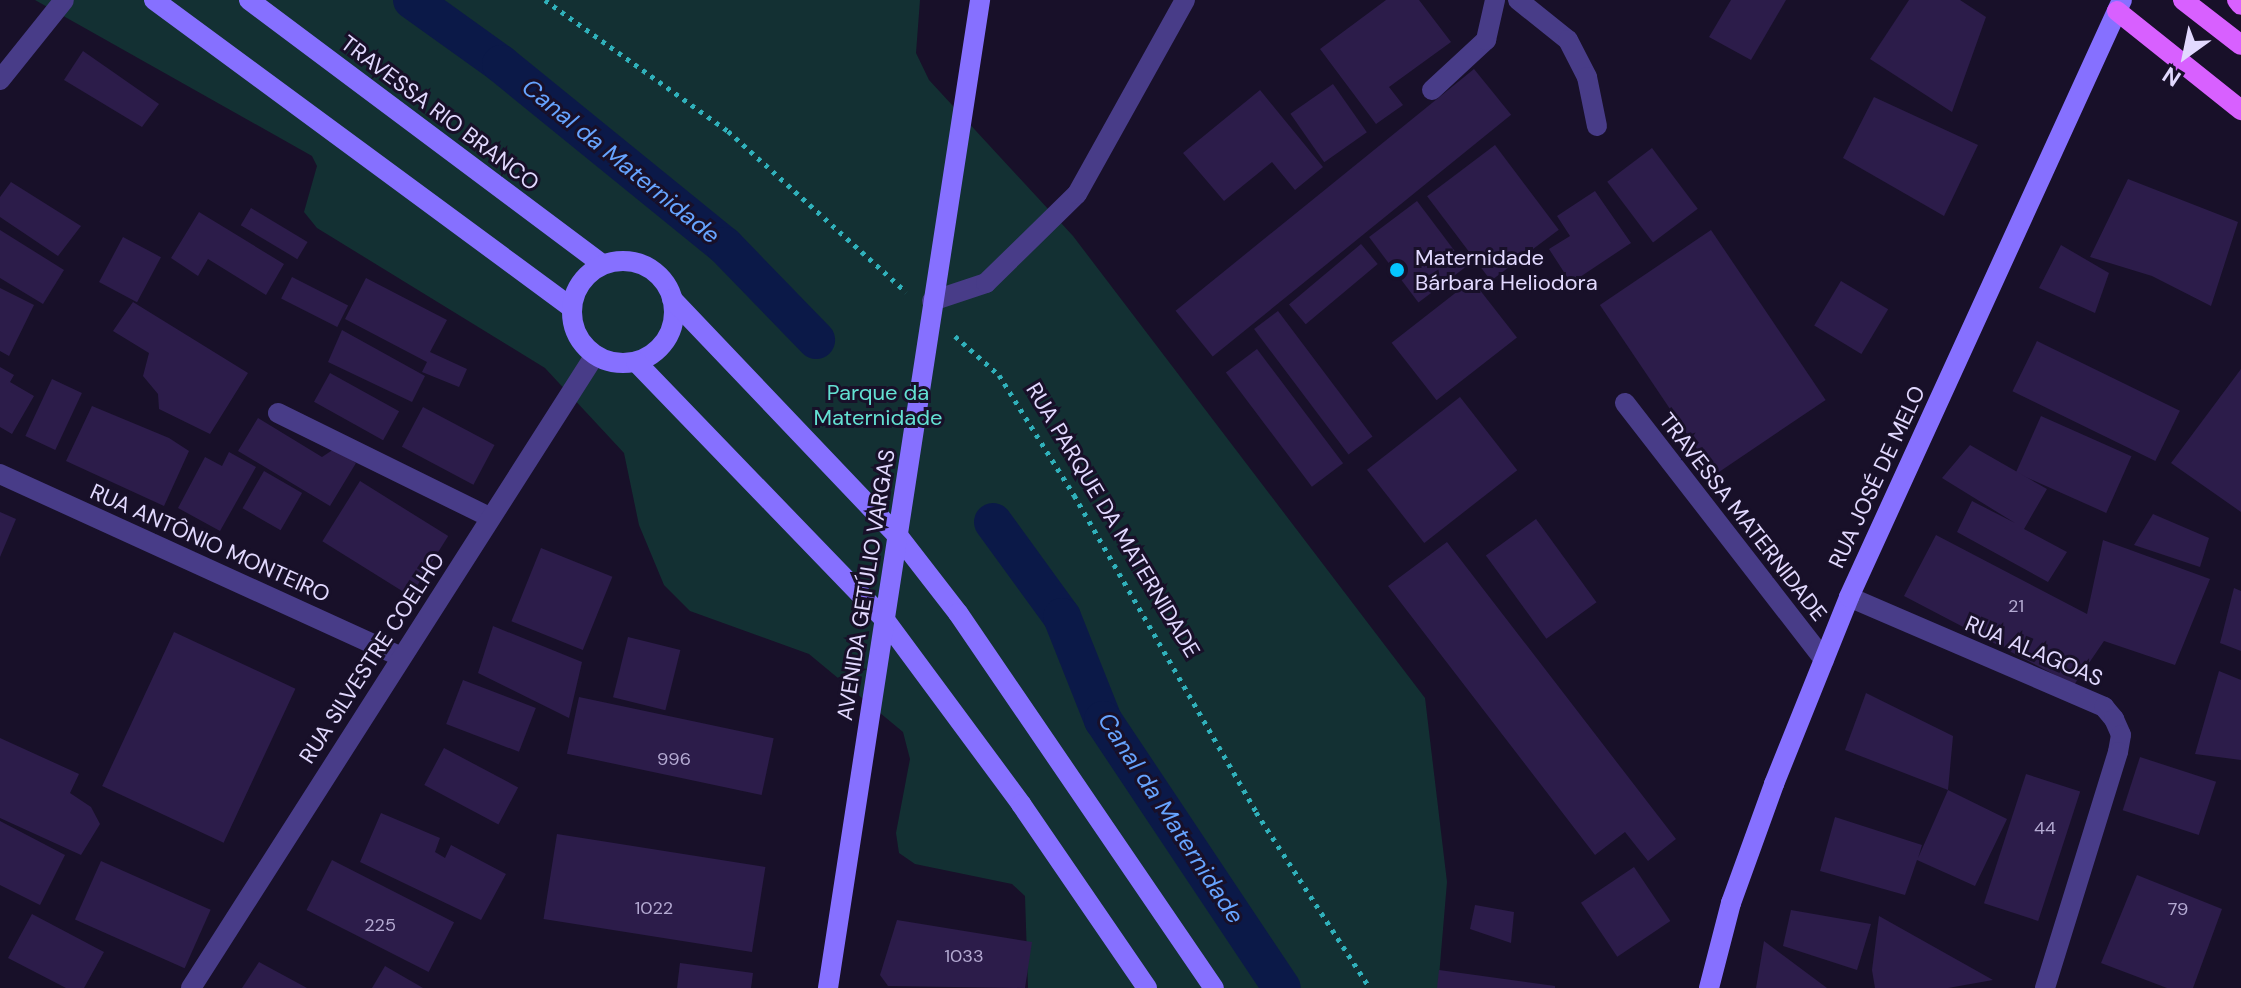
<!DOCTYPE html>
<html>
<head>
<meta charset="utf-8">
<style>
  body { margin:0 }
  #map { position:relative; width:2241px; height:988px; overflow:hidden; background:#181029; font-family:"DM Sans",sans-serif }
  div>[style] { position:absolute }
  .green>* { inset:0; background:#133033 }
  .canal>* { height:38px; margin:-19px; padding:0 19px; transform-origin:19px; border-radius:19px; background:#0b1948 }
  .building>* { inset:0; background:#2c1c4a; transform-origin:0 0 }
  .path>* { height:5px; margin-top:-2.5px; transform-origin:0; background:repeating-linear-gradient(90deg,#30b1bb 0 4px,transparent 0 10px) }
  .lane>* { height:20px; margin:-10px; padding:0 10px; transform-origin:10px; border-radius:10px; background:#483c88 }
  .street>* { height:20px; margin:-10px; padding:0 10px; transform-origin:10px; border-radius:10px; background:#483c88 }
  .secondary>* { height:20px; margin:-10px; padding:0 10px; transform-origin:10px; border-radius:10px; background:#8670ff }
  .secondary>.ring { margin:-10px; padding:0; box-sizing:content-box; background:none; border:20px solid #8670ff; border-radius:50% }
  .primary>* { height:20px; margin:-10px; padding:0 10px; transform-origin:10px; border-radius:10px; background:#d860ff }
  .dots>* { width:22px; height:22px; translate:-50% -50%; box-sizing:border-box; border:4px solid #181029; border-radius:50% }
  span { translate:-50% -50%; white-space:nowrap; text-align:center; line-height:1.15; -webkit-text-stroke:6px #181029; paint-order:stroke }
  .number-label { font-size:18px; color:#b4aad2 }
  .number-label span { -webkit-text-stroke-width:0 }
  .street-label { font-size:22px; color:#e2d9ff }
  .poi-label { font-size:22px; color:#e2d9ff }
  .left { translate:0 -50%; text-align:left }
  .park-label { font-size:22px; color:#63e0d2 }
  .water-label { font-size:24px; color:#67a4ff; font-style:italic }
  .north { position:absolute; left:2145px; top:16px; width:80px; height:80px; -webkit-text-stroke:6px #181029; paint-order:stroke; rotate:213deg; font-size:22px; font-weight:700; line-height:32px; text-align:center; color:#e2d9ff }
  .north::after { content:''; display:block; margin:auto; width:28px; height:36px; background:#e2d9ff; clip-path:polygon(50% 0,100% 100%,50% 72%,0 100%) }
</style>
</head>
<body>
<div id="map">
  <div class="green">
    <div style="clip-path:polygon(35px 0,920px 0,916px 53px,929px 80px,1073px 236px,1425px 698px,1447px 882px,1438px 988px,1028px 988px,1025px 896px,1012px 884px,915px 864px,899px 853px,896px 833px,910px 759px,903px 732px,809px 654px,690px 611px,664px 585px,639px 525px,624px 453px,545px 368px,317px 228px,304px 212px,317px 166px,312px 156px)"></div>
  </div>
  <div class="canal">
    <div style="left:412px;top:0;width:110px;rotate:35.7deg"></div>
    <div style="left:501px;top:64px;width:289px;rotate:39.1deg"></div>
    <div style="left:725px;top:246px;width:131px;rotate:45.9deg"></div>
    <div style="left:993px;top:522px;width:117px;rotate:54deg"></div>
    <div style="left:1062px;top:617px;width:111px;rotate:68.3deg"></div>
    <div style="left:1103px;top:720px;width:322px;rotate:56.3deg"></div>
  </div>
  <div class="building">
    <div style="clip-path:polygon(1386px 0,1419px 0,1451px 42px,1389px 87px,1403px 105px,1376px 124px,1320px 49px)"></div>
    <div style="clip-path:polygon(1731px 0,1786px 0,1751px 60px,1709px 37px)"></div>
    <div style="clip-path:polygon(1909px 0,1960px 0,1986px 17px,1952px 112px,1870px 59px)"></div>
    <div style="clip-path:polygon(83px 51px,159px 104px,142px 127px,64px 80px)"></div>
    <div style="left:1474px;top:69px;width:59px;height:384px;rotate:51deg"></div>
    <div style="left:1333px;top:84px;width:59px;height:52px;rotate:55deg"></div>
    <div style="clip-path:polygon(1260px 90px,1323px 167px,1295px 190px,1272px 162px,1224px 201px,1183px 153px)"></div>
    <div style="clip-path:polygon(1874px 97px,1978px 145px,1944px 216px,1843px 158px)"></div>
    <div style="left:1495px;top:145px;width:106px;height:85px;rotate:53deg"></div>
    <div style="left:1652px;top:148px;width:76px;height:56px;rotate:53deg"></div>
    <div style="clip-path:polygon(2128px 179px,2238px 222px,2211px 306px,2152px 276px,2090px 257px)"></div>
    <div style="clip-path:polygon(11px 182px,81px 226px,58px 256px,0 217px,0 197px)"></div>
    <div style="clip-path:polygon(1595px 191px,1631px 243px,1571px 283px,1549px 249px,1570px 236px,1557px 216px)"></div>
    <div style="left:1417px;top:201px;width:82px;height:60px;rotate:53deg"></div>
    <div style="left:251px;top:208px;width:66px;height:20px;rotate:31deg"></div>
    <div style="clip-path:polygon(199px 212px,284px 264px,266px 295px,208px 259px,198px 276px,171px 258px)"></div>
    <div style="clip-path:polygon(0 230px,64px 270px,43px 304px,0 278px)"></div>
    <div style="left:1711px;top:230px;width:205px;height:134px;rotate:56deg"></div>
    <div style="left:123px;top:237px;width:43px;height:51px;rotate:28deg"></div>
    <div style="left:1361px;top:244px;width:26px;height:94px;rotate:50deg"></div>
    <div style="clip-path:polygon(2061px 245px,2109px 273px,2095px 313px,2039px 288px)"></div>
    <div style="left:292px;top:277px;width:63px;height:24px;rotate:27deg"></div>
    <div style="clip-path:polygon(366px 278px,447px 320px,430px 352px,467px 369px,459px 387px,422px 372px,427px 362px,345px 319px)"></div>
    <div style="left:1472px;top:280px;width:73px;height:102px;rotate:52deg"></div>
    <div style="left:1841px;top:281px;width:55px;height:52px;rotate:31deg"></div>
    <div style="clip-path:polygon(0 288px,34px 305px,9px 356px,0 351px)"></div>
    <div style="clip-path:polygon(133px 302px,248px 373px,210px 434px,159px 409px,158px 394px,143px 376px,149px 353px,113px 331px)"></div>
    <div style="left:1278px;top:311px;width:157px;height:30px;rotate:53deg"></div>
    <div style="clip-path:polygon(342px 330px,425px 376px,412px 402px,328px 362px)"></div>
    <div style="left:2037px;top:341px;width:159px;height:56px;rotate:26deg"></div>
    <div style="left:1257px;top:349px;width:143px;height:39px;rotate:53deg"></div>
    <div style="clip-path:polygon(0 367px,14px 375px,10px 382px,34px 396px,12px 434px,0 427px)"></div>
    <div style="clip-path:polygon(2241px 369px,2241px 512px,2171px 463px)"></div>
    <div style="left:330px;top:373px;width:79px;height:33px;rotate:29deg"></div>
    <div style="left:52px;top:379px;width:33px;height:63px;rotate:25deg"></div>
    <div style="left:1460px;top:397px;width:93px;height:118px;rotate:52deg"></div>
    <div style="clip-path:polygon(92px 406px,169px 438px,189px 451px,164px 506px,66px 461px)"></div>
    <div style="left:423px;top:407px;width:81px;height:45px;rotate:28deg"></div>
    <div style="left:2041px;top:416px;width:99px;height:62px;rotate:24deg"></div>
    <div style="clip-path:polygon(258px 418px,322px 457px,334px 449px,356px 463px,330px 506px,238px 451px)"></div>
    <div style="clip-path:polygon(1970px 445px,2047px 489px,2024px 529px,2067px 552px,2048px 582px,1957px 532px,1972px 501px,2015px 523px,1942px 478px)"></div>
    <div style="clip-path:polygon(229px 452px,256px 467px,220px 531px,178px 508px,205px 457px,222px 466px)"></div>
    <div style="left:264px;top:471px;width:44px;height:43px;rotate:30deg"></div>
    <div style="left:360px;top:481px;width:104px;height:71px;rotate:32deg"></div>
    <div style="clip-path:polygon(0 512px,16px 519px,0 557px)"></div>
    <div style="clip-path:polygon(2153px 514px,2209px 538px,2200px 567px,2134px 545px)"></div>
    <div style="left:1536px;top:519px;width:103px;height:62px;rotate:54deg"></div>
    <div style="clip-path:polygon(1936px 535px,2087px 614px,2103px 540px,2210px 579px,2175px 665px,2104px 641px,2074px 685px,1904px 596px)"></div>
    <div style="clip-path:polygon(1447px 542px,1676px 839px,1648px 861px,1625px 832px,1595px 855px,1388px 586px)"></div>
    <div style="left:541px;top:548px;width:77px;height:79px;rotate:22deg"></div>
    <div style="clip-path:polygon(2234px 588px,2241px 591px,2241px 651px,2220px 643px)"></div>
    <div style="clip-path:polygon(493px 626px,582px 662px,569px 718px,478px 673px)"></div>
    <div style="left:174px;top:632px;width:134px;height:170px;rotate:25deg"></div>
    <div style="left:628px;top:637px;width:54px;height:62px;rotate:14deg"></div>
    <div style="clip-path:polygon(2219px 671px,2241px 680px,2241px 760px,2195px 754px)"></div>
    <div style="left:463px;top:680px;width:78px;height:47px;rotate:21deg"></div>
    <div style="clip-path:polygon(1866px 693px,1953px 736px,1948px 790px,1845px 750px)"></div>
    <div style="left:579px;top:697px;width:199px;height:58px;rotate:12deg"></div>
    <div style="clip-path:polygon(0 738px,79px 774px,70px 793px,91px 807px,100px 824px,81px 855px,0 818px)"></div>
    <div style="left:444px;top:748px;width:84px;height:42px;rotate:28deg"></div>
    <div style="left:2140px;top:757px;width:80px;height:56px;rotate:18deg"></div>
    <div style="left:2026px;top:774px;width:57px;height:136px;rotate:18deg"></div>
    <div style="clip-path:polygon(1948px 790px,2007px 819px,1975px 886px,1917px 860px,1905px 895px,1820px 871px,1835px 817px,1922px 845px,1918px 858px)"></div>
    <div style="clip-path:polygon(381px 813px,440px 838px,435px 852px,445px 858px,451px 845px,506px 874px,481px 920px,360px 862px)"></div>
    <div style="clip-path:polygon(0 821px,65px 855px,40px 905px,0 885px)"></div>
    <div style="left:557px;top:834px;width:211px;height:86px;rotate:9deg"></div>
    <div style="left:332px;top:860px;width:137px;height:56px;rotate:27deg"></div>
    <div style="left:101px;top:861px;width:120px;height:64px;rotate:24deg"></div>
    <div style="left:1634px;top:867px;width:65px;height:64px;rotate:56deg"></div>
    <div style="clip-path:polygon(2137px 875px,2222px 909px,2193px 988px,2167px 988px,2101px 963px)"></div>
    <div style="clip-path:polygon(1475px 905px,1514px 912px,1511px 943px,1470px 929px)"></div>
    <div style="clip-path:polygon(1791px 910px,1871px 924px,1857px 970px,1783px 946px)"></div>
    <div style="clip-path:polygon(32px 914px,104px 952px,84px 988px,66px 988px,8px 958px)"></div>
    <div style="clip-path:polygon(1879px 916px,1993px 980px,1948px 988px,1875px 988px,1872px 970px)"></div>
    <div style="clip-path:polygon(897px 920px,1032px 942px,1025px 988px,888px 986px,880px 975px)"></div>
    <div style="clip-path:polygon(1764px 941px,1827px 988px,1756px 988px)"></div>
    <div style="clip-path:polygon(259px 962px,307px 988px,242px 988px)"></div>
    <div style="clip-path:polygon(680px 963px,753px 973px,751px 988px,677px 988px)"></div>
    <div style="clip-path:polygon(385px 966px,423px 988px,372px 988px)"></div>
    <div style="clip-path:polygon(1439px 970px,1555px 986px,1555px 988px,1437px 988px)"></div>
  </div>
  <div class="path">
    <div style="left:545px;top:0;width:225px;rotate:35.6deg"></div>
    <div style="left:728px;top:131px;width:240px;rotate:42.1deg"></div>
    <div style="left:955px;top:336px;width:59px;rotate:41.6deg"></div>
    <div style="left:999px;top:375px;width:142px;rotate:58deg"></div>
    <div style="left:1074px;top:495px;width:366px;rotate:60.1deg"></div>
    <div style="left:1256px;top:812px;width:210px;rotate:57.1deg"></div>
  </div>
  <div class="lane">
    <div style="left:1625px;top:403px;width:325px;rotate:52.2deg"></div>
  </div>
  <div class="street">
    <div style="left:1518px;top:0;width:64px;rotate:38.7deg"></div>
    <div style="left:1568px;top:40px;width:42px;rotate:62.8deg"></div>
    <div style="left:1587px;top:77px;width:50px;rotate:78.5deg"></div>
    <div style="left:0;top:80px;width:102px;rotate:-51.3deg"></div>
    <div style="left:1432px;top:90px;width:74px;rotate:-42.8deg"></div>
    <div style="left:1486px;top:40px;width:41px;rotate:-77.3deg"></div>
    <div style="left:932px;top:301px;width:57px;rotate:-18.4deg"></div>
    <div style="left:986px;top:283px;width:127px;rotate:-44.4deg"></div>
    <div style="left:1077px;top:194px;width:222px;rotate:-60.9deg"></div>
    <div style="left:278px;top:413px;width:237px;rotate:26.2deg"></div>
    <div style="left:0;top:474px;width:439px;rotate:24.5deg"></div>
    <div style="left:1849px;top:597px;width:278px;rotate:23.3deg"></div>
    <div style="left:2104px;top:707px;width:16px;rotate:50deg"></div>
    <div style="left:2114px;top:719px;width:17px;rotate:66deg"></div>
    <div style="left:2121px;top:735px;width:17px;rotate:100deg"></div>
    <div style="left:2118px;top:752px;width:247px;rotate:107.2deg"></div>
    <div style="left:191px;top:988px;width:751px;rotate:-57.45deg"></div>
  </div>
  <div class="secondary">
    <div style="left:154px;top:0;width:519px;rotate:36.38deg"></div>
    <div style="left:249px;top:0;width:441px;rotate:36.8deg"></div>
    <div class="ring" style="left:572px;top:261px;width:82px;height:82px"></div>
    <div style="left:672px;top:299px;width:329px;rotate:46.4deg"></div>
    <div style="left:899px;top:537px;width:96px;rotate:52.2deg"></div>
    <div style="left:958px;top:613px;width:454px;rotate:55.7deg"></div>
    <div style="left:636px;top:362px;width:359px;rotate:46deg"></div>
    <div style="left:885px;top:620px;width:229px;rotate:53.5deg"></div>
    <div style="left:1021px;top:804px;width:223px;rotate:55.6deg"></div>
    <div style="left:828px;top:988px;width:1000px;rotate:-81.25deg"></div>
    <div style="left:1709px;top:988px;width:88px;rotate:-75.5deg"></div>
    <div style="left:1731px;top:903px;width:127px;rotate:-70.1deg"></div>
    <div style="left:1774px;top:784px;width:201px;rotate:-68.1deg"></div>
    <div style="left:1849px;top:597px;width:656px;rotate:-65.43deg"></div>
  </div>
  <div class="primary">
    <div style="left:2183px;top:0;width:73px;rotate:37.8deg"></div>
    <div style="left:2237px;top:0;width:6px;rotate:51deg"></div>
    <div style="left:2117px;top:11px;width:159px;rotate:38.6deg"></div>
  </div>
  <div class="dots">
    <div style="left:1397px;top:270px;background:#05c5fe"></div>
  </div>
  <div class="number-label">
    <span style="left:2016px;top:606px">21</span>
    <span style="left:674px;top:759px">996</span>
    <span style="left:2045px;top:828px">44</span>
    <span style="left:654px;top:908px">1022</span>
    <span style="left:2178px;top:909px">79</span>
    <span style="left:380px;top:925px">225</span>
    <span style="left:964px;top:956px">1033</span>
  </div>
  <div class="street-label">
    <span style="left:440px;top:113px;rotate:37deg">TRAVESSA RIO BRANCO</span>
    <span style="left:1877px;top:477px;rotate:-65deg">RUA JOSÉ DE MELO</span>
    <span style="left:1743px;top:517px;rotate:52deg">TRAVESSA MATERNIDADE</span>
    <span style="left:1113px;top:520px;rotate:59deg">RUA PARQUE DA MATERNIDADE</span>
    <span style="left:210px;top:543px;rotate:24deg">RUA ANTÔNIO MONTEIRO</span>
    <span style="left:866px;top:585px;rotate:-81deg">AVENIDA GETÚLIO VARGAS</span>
    <span style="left:2034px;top:651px;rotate:23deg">RUA ALAGOAS</span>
    <span style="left:372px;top:658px;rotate:-57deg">RUA SILVESTRE COELHO</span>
  </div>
  <div class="poi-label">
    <span class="left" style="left:1415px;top:270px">Maternidade<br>Bárbara Heliodora</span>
  </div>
  <div class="park-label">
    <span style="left:878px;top:405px">Parque da<br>Maternidade</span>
  </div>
  <div class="water-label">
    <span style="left:621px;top:161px;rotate:39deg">Canal da Maternidade</span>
    <span style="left:1171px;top:818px;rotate:57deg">Canal da Maternidade</span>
  </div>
  <div class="north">N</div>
</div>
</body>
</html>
